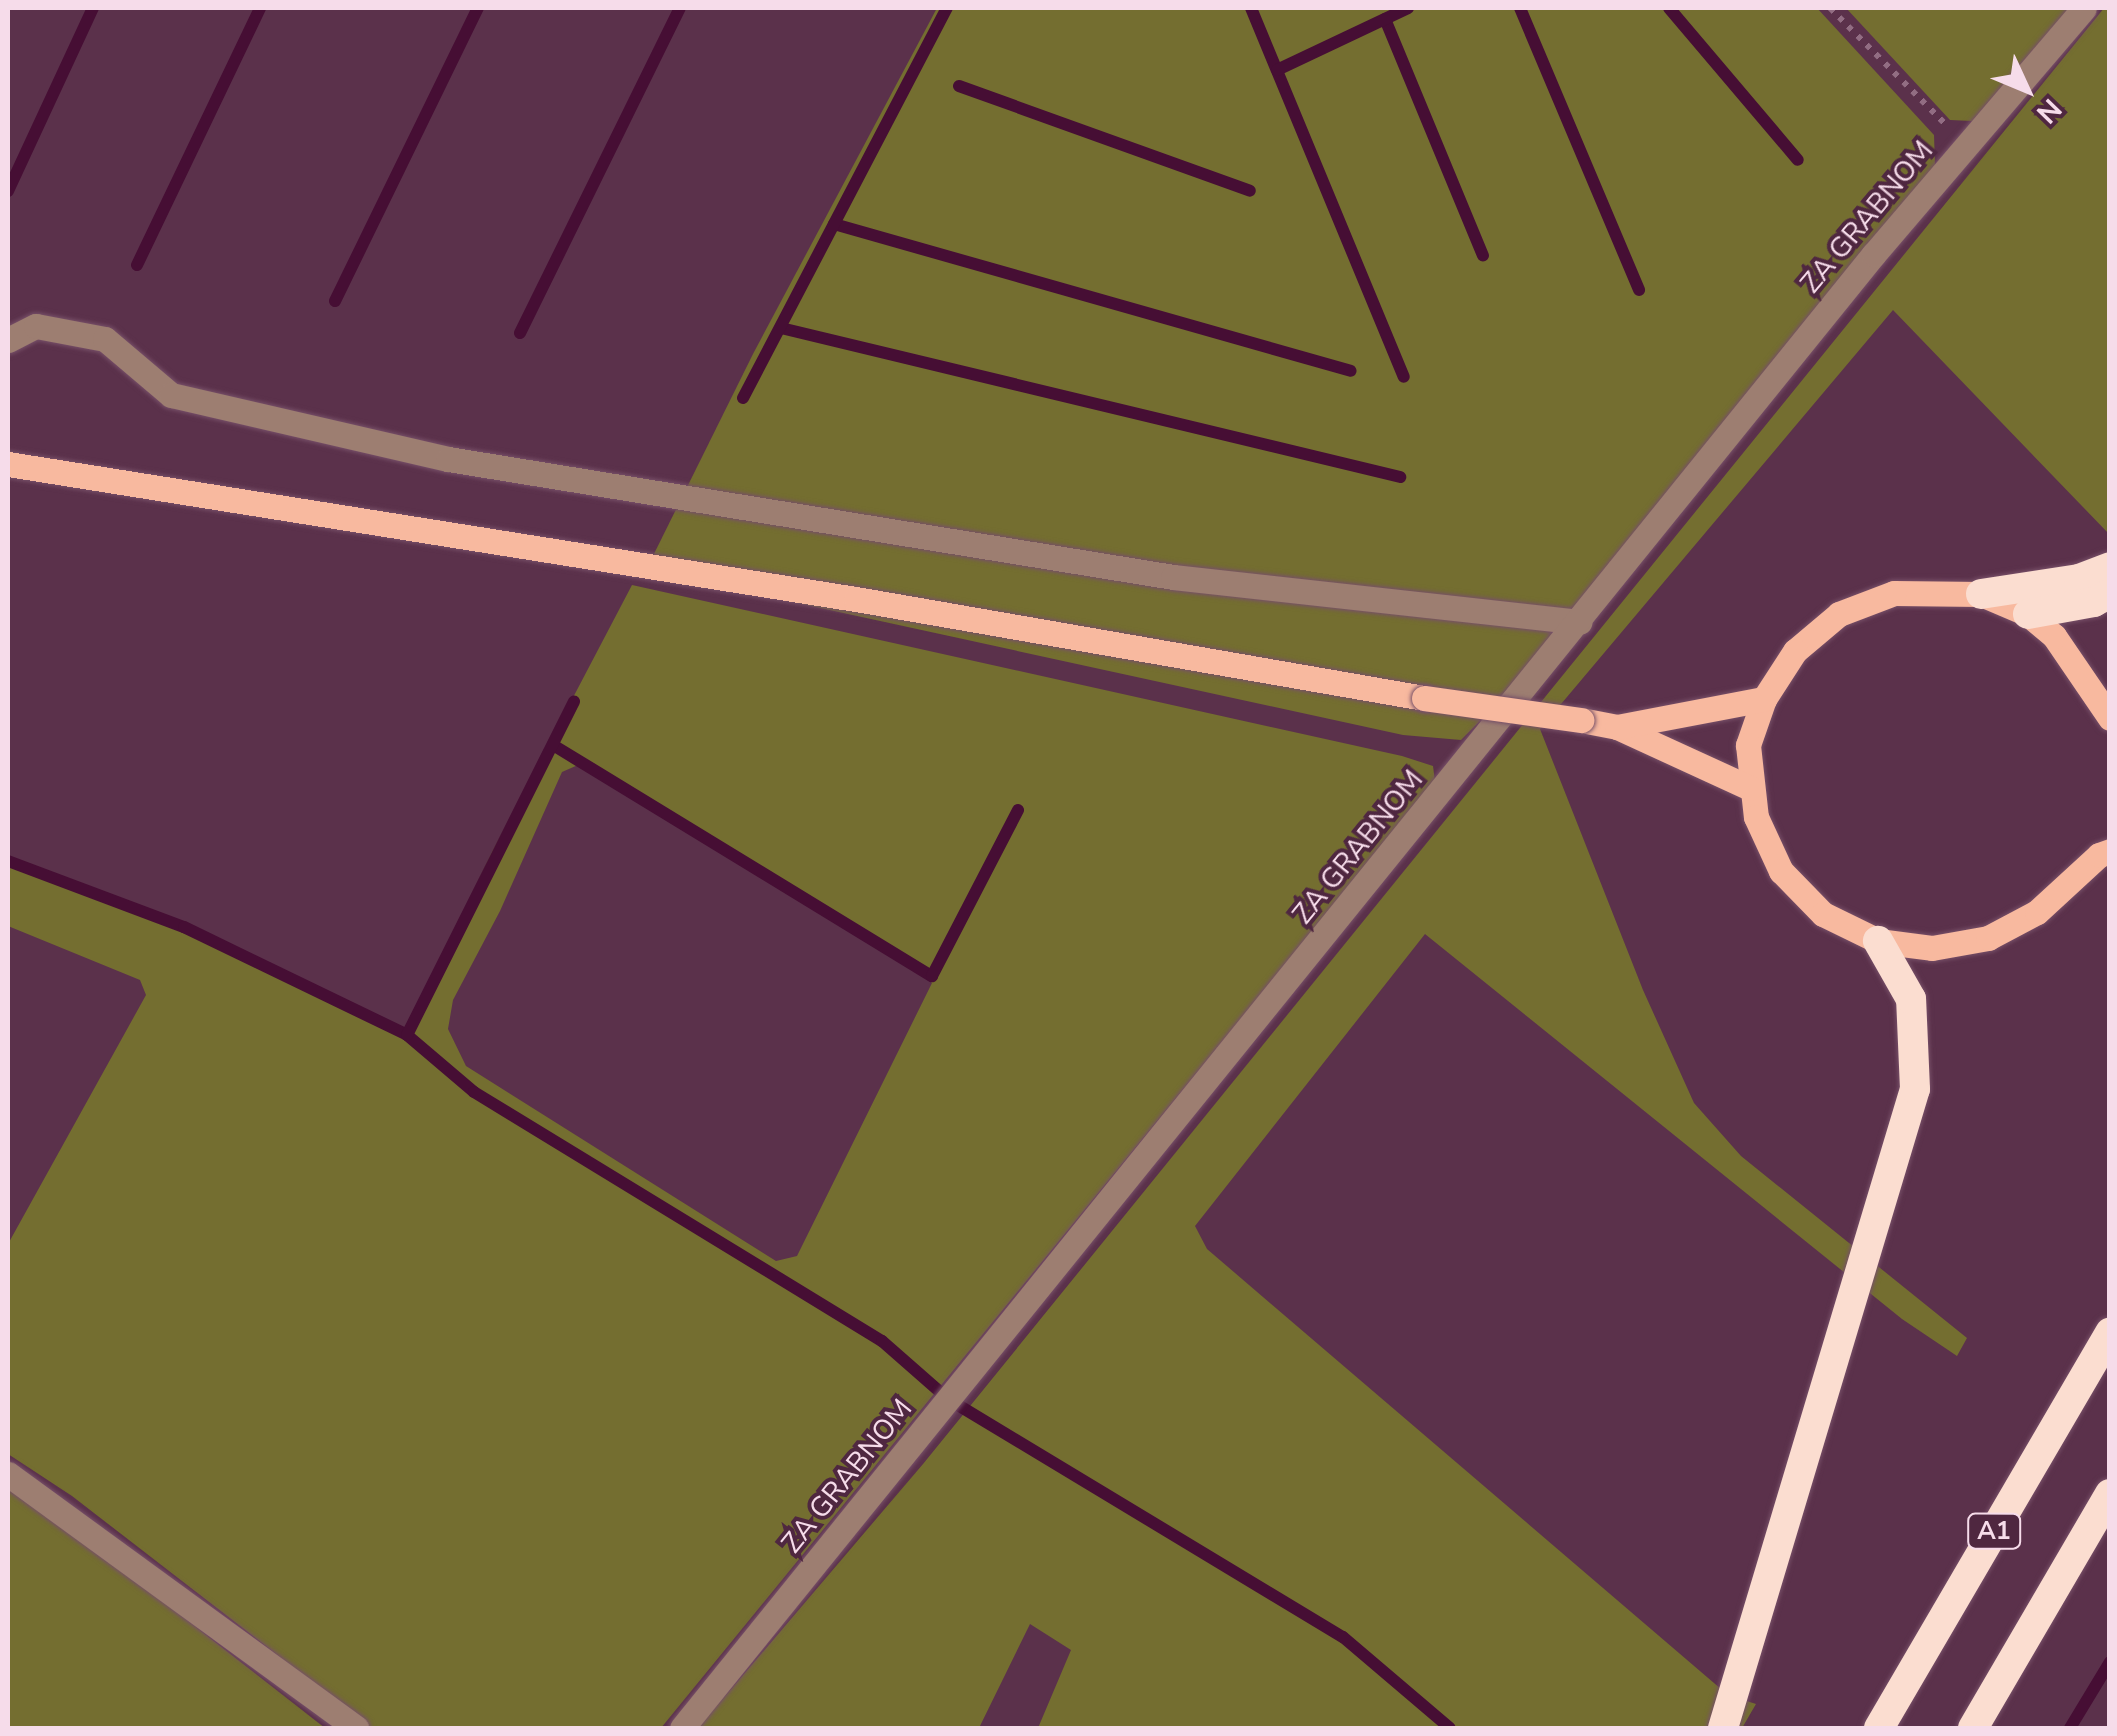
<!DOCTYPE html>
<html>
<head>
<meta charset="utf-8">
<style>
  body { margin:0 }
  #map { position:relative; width:2117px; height:1736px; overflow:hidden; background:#5b314b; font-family:"Nunito Sans",sans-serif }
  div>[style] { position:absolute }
  .green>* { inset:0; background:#746e30 }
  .stream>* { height:12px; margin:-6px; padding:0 6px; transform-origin:6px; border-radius:6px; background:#460e34 }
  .path>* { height:6px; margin-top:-3px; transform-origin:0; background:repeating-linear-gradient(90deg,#926d83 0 5px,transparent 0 13px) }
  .roads { filter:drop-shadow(0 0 2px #775068) drop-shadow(0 0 2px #775068) }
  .minor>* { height:25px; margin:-12.5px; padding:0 12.5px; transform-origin:12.5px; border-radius:12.5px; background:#9d7e71 }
  .major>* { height:25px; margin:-12.5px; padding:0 12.5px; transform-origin:12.5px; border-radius:12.5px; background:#f8b99f }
  .highway>* { height:30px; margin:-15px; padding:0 15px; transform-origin:15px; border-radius:15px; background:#fbddd0 }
  .bridges { filter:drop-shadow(0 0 2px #775068) drop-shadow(0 0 2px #775068) }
  .major-bridge>* { height:25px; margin:-12.5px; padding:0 12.5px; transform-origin:12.5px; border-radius:12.5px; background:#f8b99f }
  span { translate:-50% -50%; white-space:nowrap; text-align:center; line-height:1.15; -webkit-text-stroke:8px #4f2740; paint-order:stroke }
  .shield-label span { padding:2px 8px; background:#4f2740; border:2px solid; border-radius:8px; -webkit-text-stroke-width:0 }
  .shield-label { font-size:25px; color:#f6dcea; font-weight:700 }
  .street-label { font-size:28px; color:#f6dcea }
  .frame { position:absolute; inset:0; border:10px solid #f6dcea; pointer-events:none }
  .north { position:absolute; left:1977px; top:40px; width:100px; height:100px; -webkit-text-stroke:8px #4f2740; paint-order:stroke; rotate:134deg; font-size:28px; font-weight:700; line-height:40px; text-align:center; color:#f6dcea }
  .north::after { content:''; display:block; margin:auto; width:35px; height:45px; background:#f6dcea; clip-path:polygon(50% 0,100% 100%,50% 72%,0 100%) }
</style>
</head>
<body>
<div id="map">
  <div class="green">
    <div style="clip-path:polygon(937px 8px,1817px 8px,1934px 135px,1935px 165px,1493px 708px,1461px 740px,1403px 735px,646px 570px,753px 354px)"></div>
    <div style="clip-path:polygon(1846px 8px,2069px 8px,1972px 121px,1950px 120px)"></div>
    <div style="clip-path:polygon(2104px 8px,2109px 8px,2109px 534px,1893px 310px,1540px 729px,1643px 990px,1694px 1103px,1741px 1156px,1967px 1338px,1957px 1356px,1902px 1319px,1425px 934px,1195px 1226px,1207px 1249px,1728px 1695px,1756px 1704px,1742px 1728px,1038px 1728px,1071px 1650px,1030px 1624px,979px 1728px,698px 1728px,923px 1464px)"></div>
    <div style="clip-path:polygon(evenodd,632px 585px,1402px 756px,1433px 766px,1435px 781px,661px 1728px,372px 1728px,72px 1496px,8px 1454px,8px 1244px,146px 995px,140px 980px,8px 926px,8px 861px,240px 953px,406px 1030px,492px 852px,632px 585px,578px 765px,893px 949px,932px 983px,797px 1256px,776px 1261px,466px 1066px,448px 1029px,453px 1000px,500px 911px,562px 772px,578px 765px)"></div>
    <div style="clip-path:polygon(8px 1488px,83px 1539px,325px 1728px,8px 1728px)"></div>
  </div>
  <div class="stream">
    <div style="left:1251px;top:8px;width:399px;rotate:67.5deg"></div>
    <div style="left:1520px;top:8px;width:306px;rotate:67.1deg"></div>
    <div style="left:1669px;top:8px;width:199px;rotate:49.7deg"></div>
    <div style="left:1385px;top:19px;width:256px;rotate:67.5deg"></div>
    <div style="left:1277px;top:70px;width:145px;rotate:-25.3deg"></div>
    <div style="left:959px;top:86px;width:309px;rotate:19.8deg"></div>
    <div style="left:8px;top:191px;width:202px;rotate:-65.1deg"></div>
    <div style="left:834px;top:224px;width:537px;rotate:15.87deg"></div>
    <div style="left:137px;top:265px;width:285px;rotate:-64.4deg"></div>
    <div style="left:335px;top:301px;width:326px;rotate:-64deg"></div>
    <div style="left:781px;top:328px;width:637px;rotate:13.53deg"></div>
    <div style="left:520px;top:333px;width:362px;rotate:-63.8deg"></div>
    <div style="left:743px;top:398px;width:440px;rotate:-62.4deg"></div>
    <div style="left:553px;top:745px;width:444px;rotate:31.4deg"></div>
    <div style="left:932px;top:976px;width:187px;rotate:-62.6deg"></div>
    <div style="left:8px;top:861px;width:188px;rotate:20.6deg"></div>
    <div style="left:184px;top:927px;width:248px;rotate:25.8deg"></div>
    <div style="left:407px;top:1035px;width:88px;rotate:40.4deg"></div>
    <div style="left:474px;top:1092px;width:478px;rotate:31.4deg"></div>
    <div style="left:882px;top:1341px;width:88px;rotate:41.3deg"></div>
    <div style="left:948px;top:1399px;width:461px;rotate:31.1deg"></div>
    <div style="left:1343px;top:1637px;width:140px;rotate:40.4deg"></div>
    <div style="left:407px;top:1035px;width:373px;rotate:-63.4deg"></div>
    <div style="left:2070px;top:1728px;width:77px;rotate:-58.8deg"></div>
  </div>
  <div class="path">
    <div style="left:1830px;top:8px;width:163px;rotate:45.2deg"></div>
  </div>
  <div class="roads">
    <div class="minor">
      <div style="left:8px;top:340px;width:31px;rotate:-27deg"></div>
      <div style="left:36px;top:326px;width:70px;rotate:10.7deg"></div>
      <div style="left:105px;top:339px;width:87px;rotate:40.3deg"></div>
      <div style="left:171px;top:395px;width:284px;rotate:13deg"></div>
      <div style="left:448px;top:459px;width:735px;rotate:9.24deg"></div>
      <div style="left:1173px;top:577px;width:409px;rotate:6.3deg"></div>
      <div style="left:8px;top:1474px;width:431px;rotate:36.1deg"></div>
      <div style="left:682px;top:1728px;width:1896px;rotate:-51.04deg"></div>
      <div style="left:1874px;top:254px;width:323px;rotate:-49.5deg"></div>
    </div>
    <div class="major">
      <div style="left:8px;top:464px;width:859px;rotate:9.05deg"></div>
      <div style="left:856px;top:599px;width:577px;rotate:9.89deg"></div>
      <div style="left:2110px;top:718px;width:99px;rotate:-124.3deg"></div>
      <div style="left:2054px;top:636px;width:34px;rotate:-140deg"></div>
      <div style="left:2028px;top:614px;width:51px;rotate:-156.9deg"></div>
      <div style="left:1981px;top:594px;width:87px;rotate:-179.3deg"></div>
      <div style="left:1894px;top:593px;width:59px;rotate:159.1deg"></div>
      <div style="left:1839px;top:614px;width:57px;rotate:139.9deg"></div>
      <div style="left:1795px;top:651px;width:57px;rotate:122.9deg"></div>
      <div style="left:1764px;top:699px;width:49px;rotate:109.2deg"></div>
      <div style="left:1748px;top:745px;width:72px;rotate:83.7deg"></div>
      <div style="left:1756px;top:817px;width:60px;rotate:65.2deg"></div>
      <div style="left:1781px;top:871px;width:60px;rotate:45.7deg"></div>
      <div style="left:1823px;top:914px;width:61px;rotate:26.1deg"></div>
      <div style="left:1878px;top:941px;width:54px;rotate:7.4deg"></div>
      <div style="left:1932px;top:948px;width:57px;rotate:-10.1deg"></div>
      <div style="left:1988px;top:938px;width:55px;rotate:-28deg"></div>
      <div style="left:2037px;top:912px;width:84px;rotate:-42.6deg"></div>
      <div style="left:2099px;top:855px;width:12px;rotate:-20deg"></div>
      <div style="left:1581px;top:720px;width:37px;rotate:11deg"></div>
      <div style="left:1617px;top:727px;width:146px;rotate:24.6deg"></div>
      <div style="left:1617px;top:727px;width:150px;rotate:-10.8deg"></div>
    </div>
    <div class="highway">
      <div style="left:1981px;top:594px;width:99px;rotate:-8.7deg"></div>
      <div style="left:2079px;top:579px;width:33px;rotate:-21deg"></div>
      <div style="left:2028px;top:614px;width:67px;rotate:-10.3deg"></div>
      <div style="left:2094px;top:602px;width:18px;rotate:-29deg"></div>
      <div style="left:1723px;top:1728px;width:667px;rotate:-73.28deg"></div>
      <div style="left:1915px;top:1089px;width:90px;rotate:-92.5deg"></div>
      <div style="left:1911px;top:999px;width:67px;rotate:-119.6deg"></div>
      <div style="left:1879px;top:1728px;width:458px;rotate:-59.7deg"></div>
      <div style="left:1973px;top:1728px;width:271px;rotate:-59.7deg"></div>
    </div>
  </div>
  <div class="bridges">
    <div class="major-bridge">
      <div style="left:1424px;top:698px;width:159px;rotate:8deg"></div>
    </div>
  </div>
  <div class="shield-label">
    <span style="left:1994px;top:1531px">A1</span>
  </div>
  <div class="street-label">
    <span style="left:1867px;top:217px;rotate:-50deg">ZA GRABNOM</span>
    <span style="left:1358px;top:847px;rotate:-51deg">ZA GRABNOM</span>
    <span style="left:847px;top:1476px;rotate:-51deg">ZA GRABNOM</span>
  </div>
  <div class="frame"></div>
  <div class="north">N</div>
</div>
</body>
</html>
